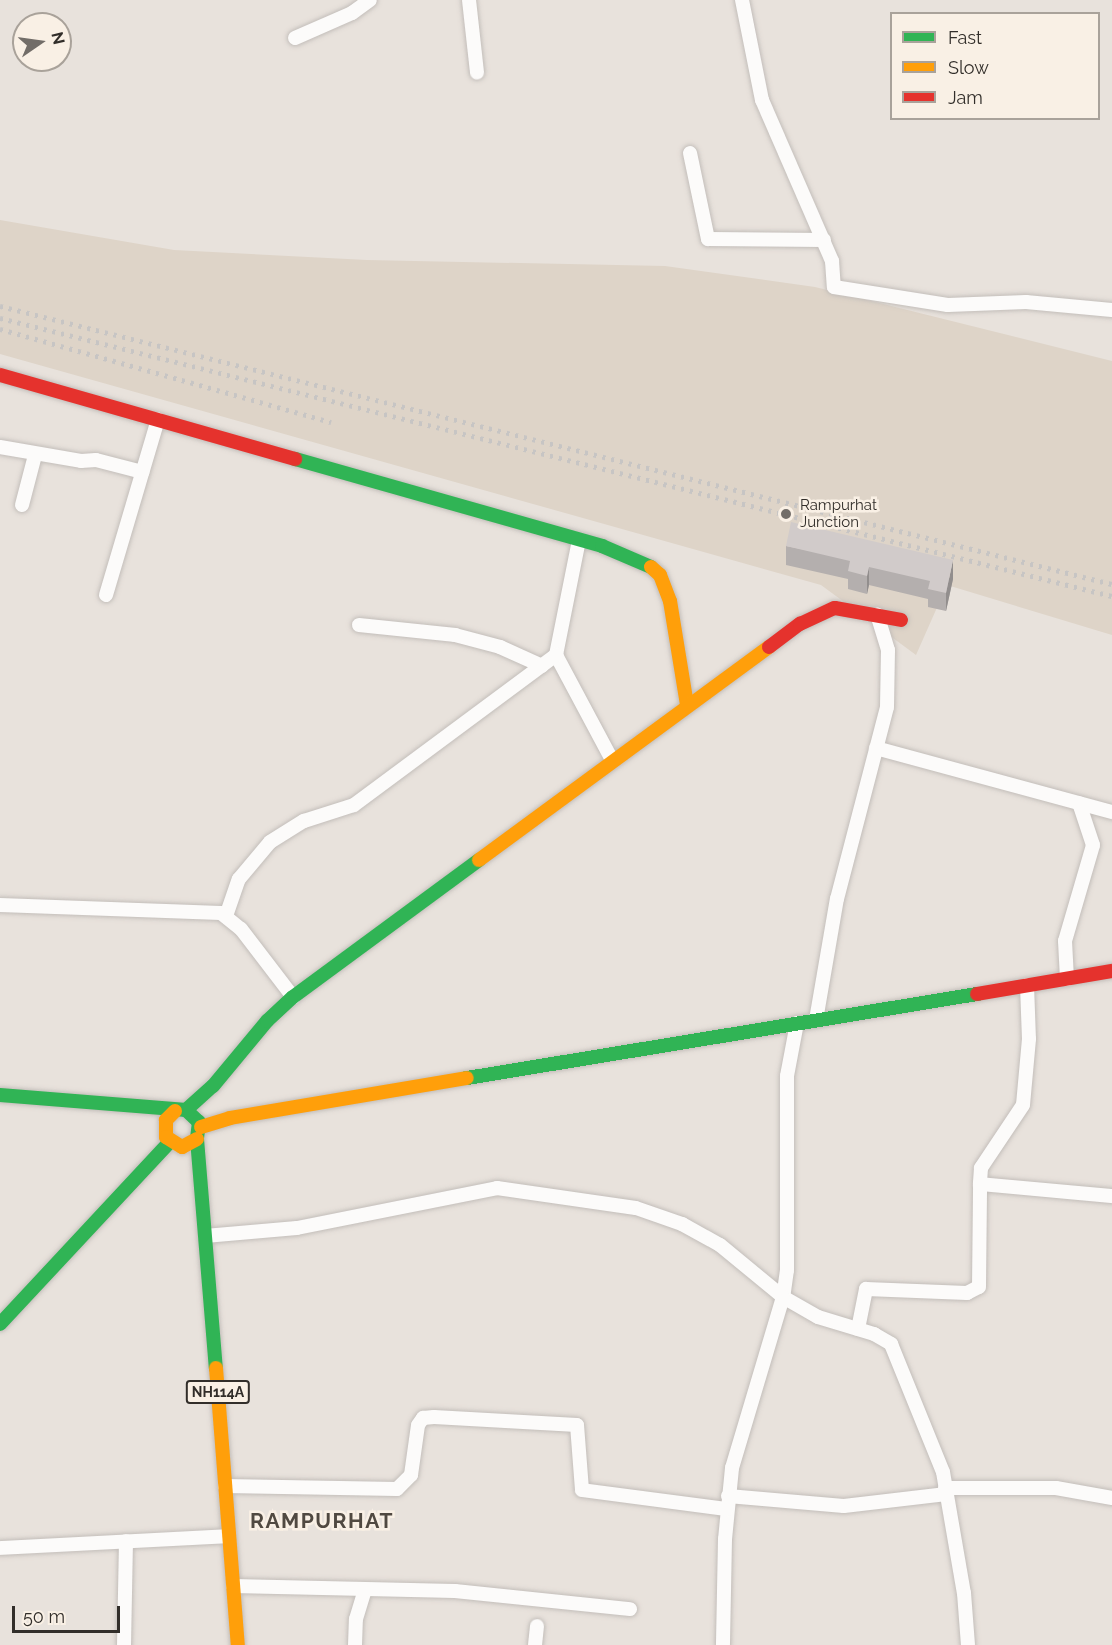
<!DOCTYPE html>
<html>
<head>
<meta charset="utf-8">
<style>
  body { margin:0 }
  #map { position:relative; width:1112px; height:1645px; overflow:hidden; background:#e8e2dc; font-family:Raleway,sans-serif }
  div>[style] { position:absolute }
  .built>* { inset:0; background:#ded4c8 }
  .roads { filter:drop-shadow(0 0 2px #c3beba) drop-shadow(0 0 2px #c3beba) }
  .street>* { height:14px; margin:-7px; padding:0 7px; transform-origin:7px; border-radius:7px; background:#fcfbfa }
  .fast>* { height:14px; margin:-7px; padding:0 7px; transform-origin:7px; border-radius:7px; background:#30b455 }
  .slow>* { height:14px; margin:-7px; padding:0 7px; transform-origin:7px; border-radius:7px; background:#ff9f0a }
  .jam>* { height:14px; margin:-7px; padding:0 7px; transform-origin:7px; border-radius:7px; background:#e5322d }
  .rail>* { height:4.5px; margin-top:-2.25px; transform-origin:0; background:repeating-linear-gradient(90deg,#c7c5c4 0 3px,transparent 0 9px) }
  .wall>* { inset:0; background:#b4afae }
  .shaded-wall>* { inset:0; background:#928e8d }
  .building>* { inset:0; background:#d1cbca }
  .dots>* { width:16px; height:16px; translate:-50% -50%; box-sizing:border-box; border:3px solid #f9f0e5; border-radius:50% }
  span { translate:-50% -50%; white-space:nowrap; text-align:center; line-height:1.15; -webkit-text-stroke:5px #f9f0e5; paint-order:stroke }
  .shield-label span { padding:2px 4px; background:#f9f0e5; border:2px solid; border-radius:4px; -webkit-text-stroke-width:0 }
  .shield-label { font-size:14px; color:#322e2a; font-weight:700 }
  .poi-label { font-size:15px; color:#322e2a }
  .left { translate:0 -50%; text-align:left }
  .district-label { font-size:21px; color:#504941; font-weight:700; letter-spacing:1.5px }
  .legend { position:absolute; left:890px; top:12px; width:210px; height:108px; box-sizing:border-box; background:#f9f0e5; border:2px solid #a9a29a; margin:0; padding:8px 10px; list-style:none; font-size:18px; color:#322e2a }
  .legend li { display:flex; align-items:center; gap:12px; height:30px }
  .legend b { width:30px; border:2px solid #a9a29a }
  .north { position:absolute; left:12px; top:12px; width:60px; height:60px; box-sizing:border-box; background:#f9f0e5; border:2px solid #a9a29a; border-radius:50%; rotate:77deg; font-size:16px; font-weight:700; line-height:24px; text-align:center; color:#322e2a }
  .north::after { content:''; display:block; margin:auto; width:21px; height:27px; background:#726d68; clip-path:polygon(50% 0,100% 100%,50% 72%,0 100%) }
  .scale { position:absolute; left:12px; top:1606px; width:108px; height:27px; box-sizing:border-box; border:3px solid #322e2a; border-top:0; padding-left:8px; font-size:18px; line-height:21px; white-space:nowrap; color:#322e2a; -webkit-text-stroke:4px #f9f0e5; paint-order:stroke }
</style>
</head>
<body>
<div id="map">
  <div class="built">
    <div style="clip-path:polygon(0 220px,174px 250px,367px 260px,665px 266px,815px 287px,1112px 361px,1112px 635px,947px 585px,916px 655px,821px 585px,0 354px)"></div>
  </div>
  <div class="roads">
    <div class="street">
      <div style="left:469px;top:0;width:73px;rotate:83.7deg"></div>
      <div style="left:742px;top:0;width:102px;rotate:78.7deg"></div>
      <div style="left:762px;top:100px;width:176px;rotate:66.5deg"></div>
      <div style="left:832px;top:261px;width:26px;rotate:86deg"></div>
      <div style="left:834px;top:287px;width:115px;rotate:9deg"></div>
      <div style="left:948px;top:305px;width:78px;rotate:-2.2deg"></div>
      <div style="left:1026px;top:302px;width:86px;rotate:5.3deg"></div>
      <div style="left:295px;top:38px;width:62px;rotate:-23.7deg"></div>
      <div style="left:352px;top:13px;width:22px;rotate:-36deg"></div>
      <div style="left:690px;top:153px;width:88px;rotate:78.2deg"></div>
      <div style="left:708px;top:239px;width:116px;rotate:0.5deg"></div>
      <div style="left:0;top:447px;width:82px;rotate:9.8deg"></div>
      <div style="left:81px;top:461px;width:15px;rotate:-4deg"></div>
      <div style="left:96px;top:460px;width:48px;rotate:14.6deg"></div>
      <div style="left:22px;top:505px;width:52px;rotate:-75.4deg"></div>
      <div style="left:579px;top:540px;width:117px;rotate:101.3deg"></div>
      <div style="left:556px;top:655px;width:119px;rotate:61.9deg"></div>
      <div style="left:106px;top:595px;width:183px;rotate:-73.5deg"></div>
      <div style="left:359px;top:625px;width:97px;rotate:5.9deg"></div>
      <div style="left:455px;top:635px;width:47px;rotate:14.9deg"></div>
      <div style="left:500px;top:647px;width:46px;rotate:24.3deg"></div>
      <div style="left:876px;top:748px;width:245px;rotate:15.2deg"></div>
      <div style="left:0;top:905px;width:221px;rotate:2.1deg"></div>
      <div style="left:221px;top:913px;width:26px;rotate:39deg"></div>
      <div style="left:241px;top:929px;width:86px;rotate:52.6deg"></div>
      <div style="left:226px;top:916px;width:39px;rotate:-71deg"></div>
      <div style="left:239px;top:879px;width:48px;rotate:-50deg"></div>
      <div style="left:270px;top:842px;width:40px;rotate:-32deg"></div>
      <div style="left:304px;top:821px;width:52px;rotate:-17.7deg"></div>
      <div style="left:354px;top:805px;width:252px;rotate:-36.6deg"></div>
      <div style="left:1067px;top:979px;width:38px;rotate:-93deg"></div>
      <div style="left:1065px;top:941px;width:100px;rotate:-73.7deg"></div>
      <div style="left:1093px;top:845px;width:44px;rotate:-108.4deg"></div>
      <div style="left:1027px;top:985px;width:54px;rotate:87.9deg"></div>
      <div style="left:1029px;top:1039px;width:66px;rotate:95.2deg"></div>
      <div style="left:1023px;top:1105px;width:76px;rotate:123.7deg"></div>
      <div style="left:981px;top:1168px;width:16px;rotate:94deg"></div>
      <div style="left:980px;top:1184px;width:133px;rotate:5.2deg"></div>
      <div style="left:816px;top:1020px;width:123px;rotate:-80.2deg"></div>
      <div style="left:837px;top:899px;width:198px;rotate:-75.4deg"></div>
      <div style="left:887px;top:707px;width:57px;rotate:-89deg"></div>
      <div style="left:888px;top:650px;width:37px;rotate:-107deg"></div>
      <div style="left:797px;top:1023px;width:54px;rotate:100.7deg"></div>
      <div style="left:787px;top:1076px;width:194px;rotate:90deg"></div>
      <div style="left:787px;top:1270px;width:27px;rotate:98deg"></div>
      <div style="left:783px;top:1297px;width:40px;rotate:29.7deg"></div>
      <div style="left:818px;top:1317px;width:59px;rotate:16.9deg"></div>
      <div style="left:874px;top:1334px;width:20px;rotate:30deg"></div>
      <div style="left:891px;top:1344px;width:138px;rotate:67.9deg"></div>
      <div style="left:943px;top:1472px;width:123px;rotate:80.2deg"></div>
      <div style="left:964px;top:1593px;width:52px;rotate:85.6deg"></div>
      <div style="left:205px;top:1236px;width:92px;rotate:-5deg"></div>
      <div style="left:297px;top:1228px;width:204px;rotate:-11.3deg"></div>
      <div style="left:497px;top:1188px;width:140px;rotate:8.2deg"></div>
      <div style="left:636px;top:1208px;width:49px;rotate:19.2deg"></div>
      <div style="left:682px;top:1224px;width:43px;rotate:28.9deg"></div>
      <div style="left:720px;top:1245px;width:82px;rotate:39.5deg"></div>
      <div style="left:783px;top:1297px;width:178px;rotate:106.6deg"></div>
      <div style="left:732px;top:1468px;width:71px;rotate:95.6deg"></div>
      <div style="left:725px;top:1539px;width:106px;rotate:91.1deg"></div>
      <div style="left:858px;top:1329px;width:41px;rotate:-78.7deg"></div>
      <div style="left:866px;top:1289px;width:101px;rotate:2.3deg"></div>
      <div style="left:967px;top:1293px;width:13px;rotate:-27deg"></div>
      <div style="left:979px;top:1287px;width:103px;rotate:-89.4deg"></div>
      <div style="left:225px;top:1486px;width:172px;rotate:1deg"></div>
      <div style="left:397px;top:1489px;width:20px;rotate:-45deg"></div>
      <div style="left:411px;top:1475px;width:50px;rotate:-82deg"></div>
      <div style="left:418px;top:1425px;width:9px;rotate:-54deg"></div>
      <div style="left:423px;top:1418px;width:11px;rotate:-5deg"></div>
      <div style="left:434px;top:1417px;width:143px;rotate:3.2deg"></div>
      <div style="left:577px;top:1425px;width:65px;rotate:85.6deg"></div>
      <div style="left:582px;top:1490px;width:146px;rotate:7.5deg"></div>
      <div style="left:945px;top:1488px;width:111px"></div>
      <div style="left:1056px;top:1488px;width:57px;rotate:10.1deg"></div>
      <div style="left:728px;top:1496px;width:116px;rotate:4.9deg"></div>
      <div style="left:844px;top:1506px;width:103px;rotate:-6.7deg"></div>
      <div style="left:0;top:1548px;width:229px;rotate:-3deg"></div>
      <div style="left:233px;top:1586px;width:222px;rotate:1.3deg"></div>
      <div style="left:455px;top:1591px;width:176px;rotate:5.9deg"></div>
      <div style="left:124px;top:1645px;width:104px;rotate:-88.9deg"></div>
      <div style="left:355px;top:1645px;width:26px;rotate:-88deg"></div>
      <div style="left:356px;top:1619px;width:28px;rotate:-73deg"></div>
      <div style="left:535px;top:1645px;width:19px;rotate:-84deg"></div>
    </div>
    <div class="fast">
      <div style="left:295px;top:459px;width:319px;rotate:15.8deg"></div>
      <div style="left:602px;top:546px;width:53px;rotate:23.2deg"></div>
      <div style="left:467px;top:1078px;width:517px;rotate:-9.35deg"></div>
      <div style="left:0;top:1095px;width:187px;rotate:4.6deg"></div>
      <div style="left:186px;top:1110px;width:18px;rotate:43deg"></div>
      <div style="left:199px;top:1122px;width:17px;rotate:97deg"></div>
      <div style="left:197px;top:1139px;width:230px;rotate:85.3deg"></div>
      <div style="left:186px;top:1110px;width:36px;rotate:-42deg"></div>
      <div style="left:213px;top:1086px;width:85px;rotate:-50.3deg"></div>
      <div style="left:267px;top:1021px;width:35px;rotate:-43deg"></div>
      <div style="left:293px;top:997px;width:231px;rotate:-36.4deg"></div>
      <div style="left:0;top:1324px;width:249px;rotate:-47deg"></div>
    </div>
    <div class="slow">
      <div style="left:651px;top:567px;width:12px;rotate:42deg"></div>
      <div style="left:660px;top:575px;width:28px;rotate:69deg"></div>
      <div style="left:670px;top:601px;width:105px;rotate:80.7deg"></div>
      <div style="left:479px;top:860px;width:360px;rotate:-36.3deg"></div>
      <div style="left:175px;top:1111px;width:13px;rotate:135deg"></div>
      <div style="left:166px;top:1120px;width:17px;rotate:90deg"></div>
      <div style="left:166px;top:1137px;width:19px;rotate:32deg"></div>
      <div style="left:182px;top:1147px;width:17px;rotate:-28deg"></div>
      <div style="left:201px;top:1127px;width:30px;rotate:-17deg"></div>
      <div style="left:230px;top:1118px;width:240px;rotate:-9.6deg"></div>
      <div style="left:216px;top:1368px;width:278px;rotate:85.5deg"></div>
    </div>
    <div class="jam">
      <div style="left:0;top:375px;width:307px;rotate:15.9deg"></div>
      <div style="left:769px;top:647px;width:39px;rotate:-37deg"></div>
      <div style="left:800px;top:624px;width:38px;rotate:-25deg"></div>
      <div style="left:835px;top:608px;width:67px;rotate:10.3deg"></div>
      <div style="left:977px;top:994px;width:137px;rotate:-9.7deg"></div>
    </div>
  </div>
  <div class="rail">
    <div style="left:0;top:306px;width:1146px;rotate:14.04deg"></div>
    <div style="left:0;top:318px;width:1146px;rotate:14.04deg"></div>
    <div style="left:0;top:329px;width:344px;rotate:15.7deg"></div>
  </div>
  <div class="wall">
    <div style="clip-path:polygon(786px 546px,953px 579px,946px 611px,928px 607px,928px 599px,869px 585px,867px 594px,848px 589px,848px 579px,786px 565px)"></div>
  </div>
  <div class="shaded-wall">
    <div style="clip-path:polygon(953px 560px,953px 579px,946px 611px,946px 593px)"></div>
    <div style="clip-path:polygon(869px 567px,869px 585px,867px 594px,867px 576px)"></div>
  </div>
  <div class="building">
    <div style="clip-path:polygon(791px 522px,953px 560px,946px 593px,928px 589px,930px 581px,869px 567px,867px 576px,848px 571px,850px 561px,786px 546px)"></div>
  </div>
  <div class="dots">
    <div style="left:786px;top:514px;background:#726d68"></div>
  </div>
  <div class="shield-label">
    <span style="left:218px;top:1392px">NH114A</span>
  </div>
  <div class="poi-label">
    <span class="left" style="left:800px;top:514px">Rampurhat<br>Junction</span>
  </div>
  <div class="district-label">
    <span style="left:322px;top:1521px">RAMPURHAT</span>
  </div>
  <ul class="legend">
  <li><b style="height:8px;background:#30b455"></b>Fast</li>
  <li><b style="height:8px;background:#ff9f0a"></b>Slow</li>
  <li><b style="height:8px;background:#e5322d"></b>Jam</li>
  </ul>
  <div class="north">N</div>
  <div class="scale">50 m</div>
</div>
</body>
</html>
